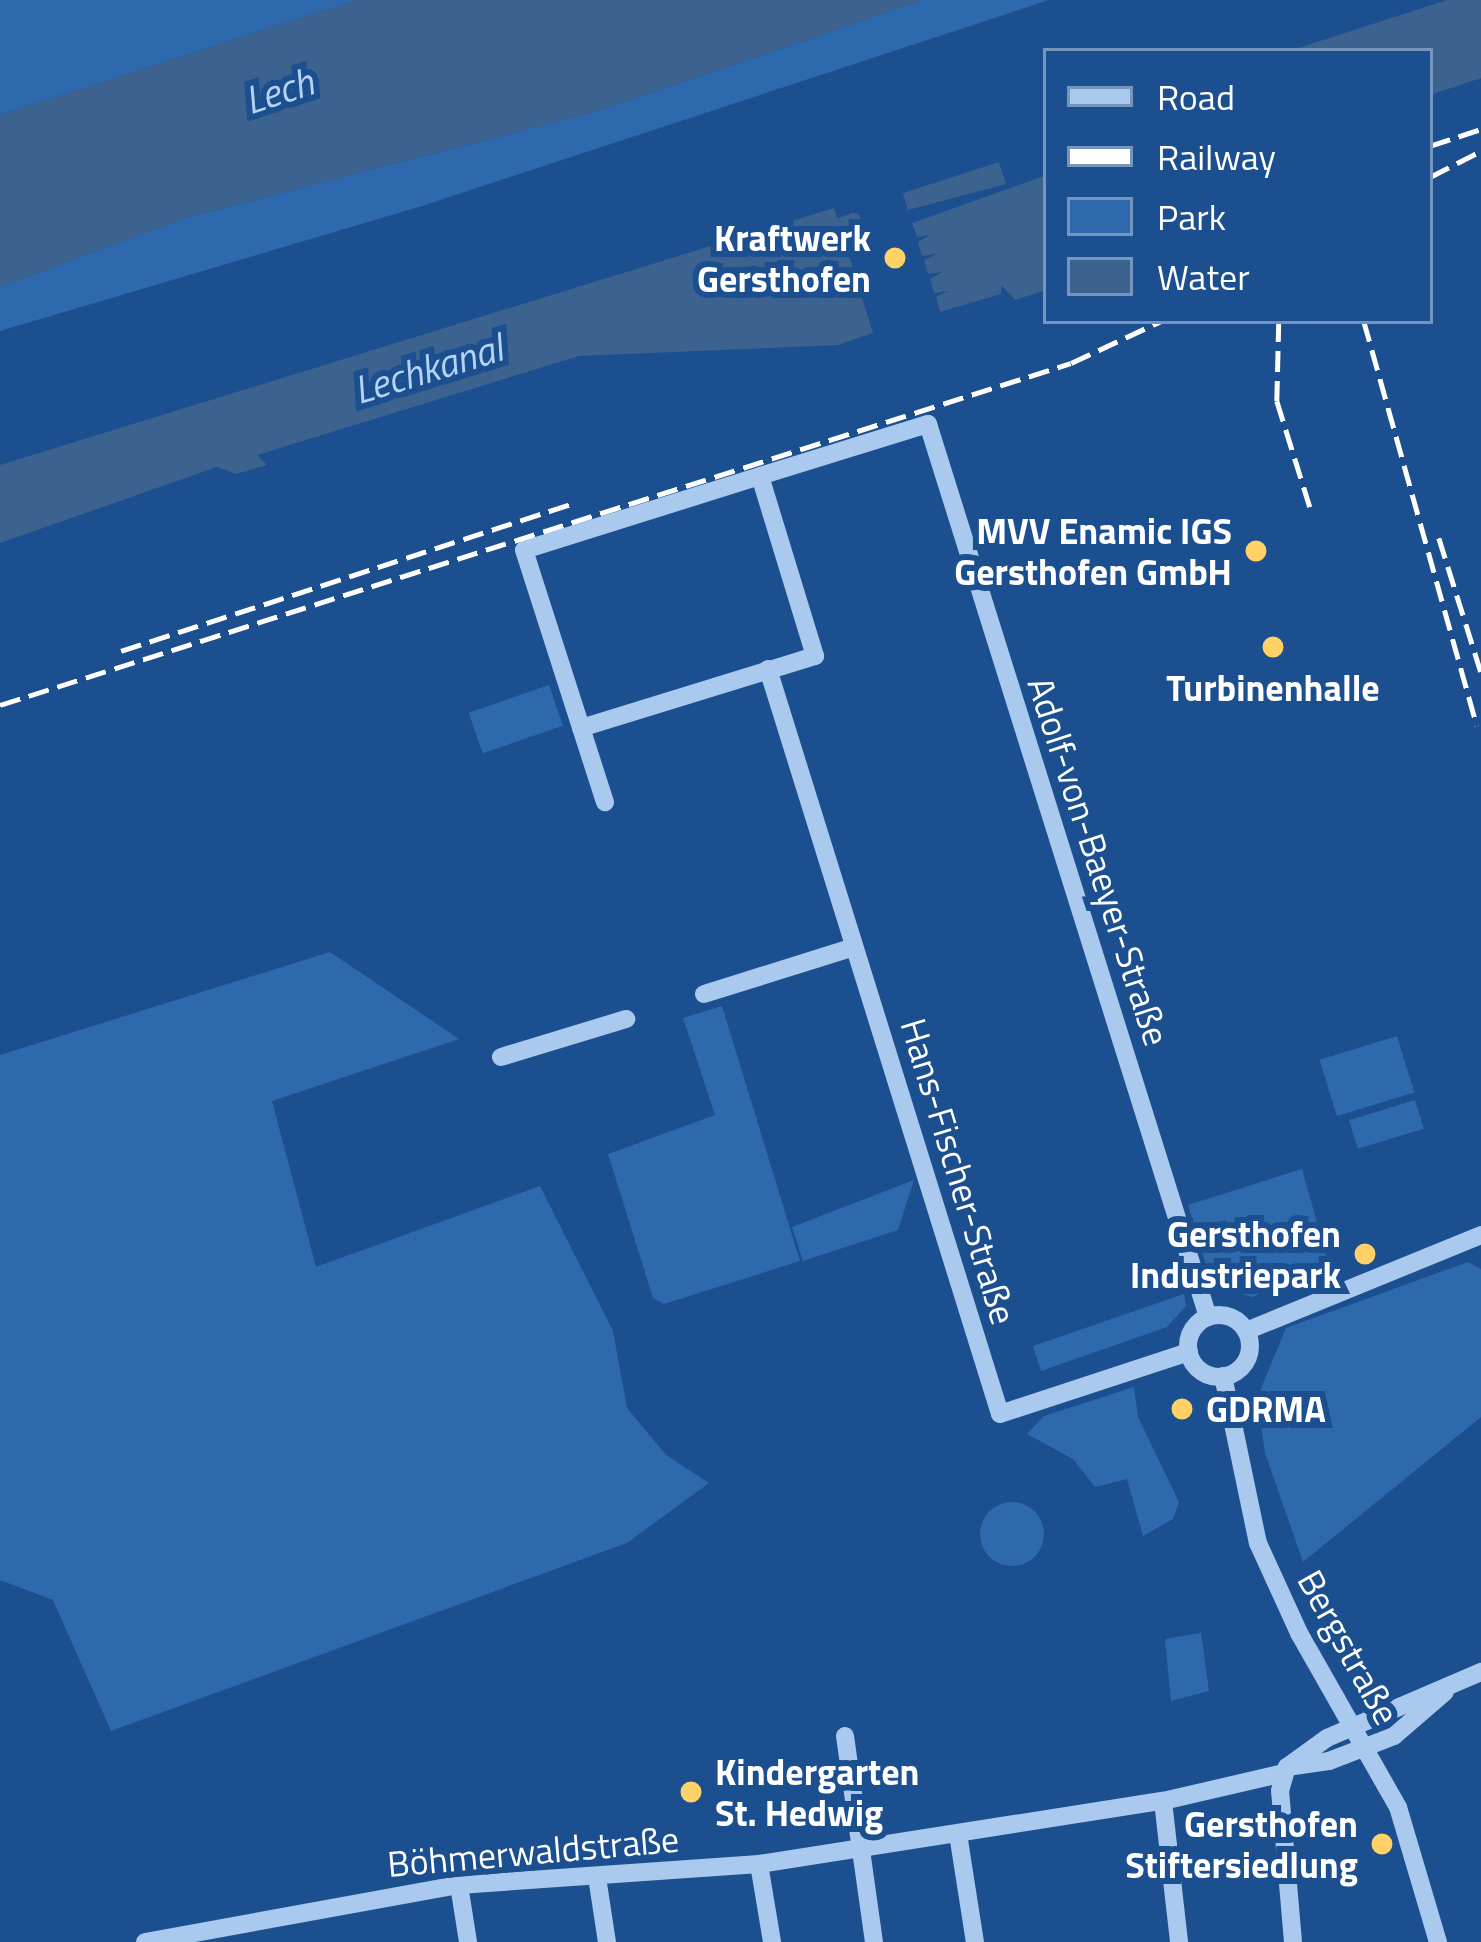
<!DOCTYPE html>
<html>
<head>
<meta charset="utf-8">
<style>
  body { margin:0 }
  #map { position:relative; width:1481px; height:1942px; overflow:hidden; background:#1b4f8f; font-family:"Titillium Web",sans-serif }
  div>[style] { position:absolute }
  .green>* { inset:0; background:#2e69ad; transform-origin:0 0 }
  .round { border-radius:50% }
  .water>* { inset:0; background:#3c6290 }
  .canal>* { height:15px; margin:-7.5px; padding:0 7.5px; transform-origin:7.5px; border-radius:7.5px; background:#3c6290 }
  .minor>* { height:18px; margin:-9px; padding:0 9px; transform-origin:9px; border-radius:9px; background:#a9c9ee }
  .minor>.ring { margin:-9px; padding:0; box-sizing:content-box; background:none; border:18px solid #a9c9ee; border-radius:50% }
  .rail>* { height:4.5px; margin-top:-2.25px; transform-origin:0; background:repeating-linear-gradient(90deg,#fff 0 21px,transparent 0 30px) }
  .dots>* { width:33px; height:33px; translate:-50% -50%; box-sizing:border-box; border:6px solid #1b4f8f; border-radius:50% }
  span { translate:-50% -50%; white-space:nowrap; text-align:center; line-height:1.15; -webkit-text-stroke:12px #1b4f8f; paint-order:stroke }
  .poi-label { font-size:36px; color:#fff; font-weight:700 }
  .right { translate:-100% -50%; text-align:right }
  .left { translate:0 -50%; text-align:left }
  .street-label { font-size:36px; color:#fff }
  .water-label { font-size:39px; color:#b5d3f5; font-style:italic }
  .legend { position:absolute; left:1043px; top:48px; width:390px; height:276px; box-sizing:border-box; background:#1b4f8f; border:3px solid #7695bc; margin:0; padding:15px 21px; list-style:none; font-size:36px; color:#fff }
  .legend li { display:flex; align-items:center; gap:24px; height:60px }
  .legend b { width:60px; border:3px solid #7695bc }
</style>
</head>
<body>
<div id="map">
  <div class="green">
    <div style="clip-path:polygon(0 0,357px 0,0 115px)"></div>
    <div style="clip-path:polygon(923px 0,1049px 0,422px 206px,0 331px,0 287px,185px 218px,601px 110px)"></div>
    <div style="left:549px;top:685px;width:43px;height:85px;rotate:71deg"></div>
    <div style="clip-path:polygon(330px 952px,459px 1039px,272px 1101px,316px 1267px,540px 1186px,613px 1331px,627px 1408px,666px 1455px,709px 1483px,627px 1543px,111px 1731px,53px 1600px,0 1580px,0 1055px)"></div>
    <div style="clip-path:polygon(722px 1006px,800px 1261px,664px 1304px,653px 1298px,608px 1154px,715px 1115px,683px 1018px)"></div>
    <div style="left:1397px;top:1036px;width:59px;height:81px;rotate:73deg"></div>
    <div style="left:1415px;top:1100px;width:30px;height:69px;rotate:73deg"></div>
    <div style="clip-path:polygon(1302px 1169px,1330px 1269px,1252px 1297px,1212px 1285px,1188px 1205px)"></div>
    <div style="clip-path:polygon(914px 1180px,898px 1230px,803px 1261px,792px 1227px)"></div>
    <div style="clip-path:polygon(1468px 1262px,1481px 1269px,1481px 1417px,1303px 1562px,1265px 1453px,1257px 1398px,1286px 1328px)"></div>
    <div style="clip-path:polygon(1184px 1294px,1186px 1306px,1167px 1327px,1041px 1371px,1033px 1346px)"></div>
    <div style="clip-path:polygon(1134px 1387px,1138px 1417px,1179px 1502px,1173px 1519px,1143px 1536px,1127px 1479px,1095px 1487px,1073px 1459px,1027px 1434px,1044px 1416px)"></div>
    <div class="round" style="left:980px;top:1502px;width:64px;height:64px"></div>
    <div style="clip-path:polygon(1201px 1633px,1209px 1691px,1171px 1701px,1165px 1639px)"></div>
  </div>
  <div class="water">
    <div style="clip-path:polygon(357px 0,923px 0,601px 110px,185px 218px,0 287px,0 115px)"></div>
    <div style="clip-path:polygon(1447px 0,1481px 0,1481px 78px,1430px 95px,1430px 51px,1289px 51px)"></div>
    <div style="clip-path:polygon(999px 162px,1006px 184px,908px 210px,903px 193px)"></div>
    <div style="clip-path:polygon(1044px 176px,1046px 290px,1015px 300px,1001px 285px,1001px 294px,940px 312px,936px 297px,948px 291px,934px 293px,930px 279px,942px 272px,928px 274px,924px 260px,937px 254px,922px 256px,918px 242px,930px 235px,917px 237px,912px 223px)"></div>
    <div style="clip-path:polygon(834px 208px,844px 238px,815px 250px,845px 242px,873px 333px,838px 345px,579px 356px,257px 455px,267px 465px,236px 474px,217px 467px,0 543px,0 465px)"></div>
  </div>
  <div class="canal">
    <div style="left:839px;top:225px;width:15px;rotate:-20deg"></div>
  </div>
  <div class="minor">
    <div style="left:760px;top:476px;width:176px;rotate:-17.2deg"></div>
    <div style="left:928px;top:424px;width:936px;rotate:72.59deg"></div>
    <div style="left:768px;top:669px;width:780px;rotate:72.7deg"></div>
    <div style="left:1000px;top:1414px;width:199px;rotate:-18.2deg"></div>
    <div style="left:581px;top:728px;width:245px;rotate:-17.1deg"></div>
    <div style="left:815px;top:656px;width:188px;rotate:-107deg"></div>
    <div style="left:760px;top:476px;width:247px;rotate:162.6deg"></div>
    <div style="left:524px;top:550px;width:265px;rotate:72.2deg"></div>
    <div style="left:704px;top:994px;width:157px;rotate:-17.4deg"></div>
    <div style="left:501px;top:1057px;width:131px;rotate:-16.9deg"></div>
    <div class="ring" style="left:1188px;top:1315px;width:44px;height:44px"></div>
    <div style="left:1246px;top:1331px;width:254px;rotate:-22.2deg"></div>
    <div style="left:1223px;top:1376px;width:171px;rotate:78.2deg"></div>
    <div style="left:1258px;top:1543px;width:99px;rotate:65.5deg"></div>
    <div style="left:1299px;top:1633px;width:200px;rotate:60.4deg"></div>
    <div style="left:1398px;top:1807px;width:141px;rotate:73.5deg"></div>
    <div style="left:845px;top:1736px;width:208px;rotate:82deg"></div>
    <div style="left:1287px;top:1767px;width:42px;rotate:-8.1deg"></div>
    <div style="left:1329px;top:1761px;width:70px;rotate:-21deg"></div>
    <div style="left:1394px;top:1736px;width:67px;rotate:-40.8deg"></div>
    <div style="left:1163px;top:1801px;width:142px;rotate:83.5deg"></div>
    <div style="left:958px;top:1834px;width:109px;rotate:81.1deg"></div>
    <div style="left:759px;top:1864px;width:79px;rotate:80.5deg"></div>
    <div style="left:597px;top:1877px;width:66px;rotate:81.3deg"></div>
    <div style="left:459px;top:1885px;width:58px;rotate:81deg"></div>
    <div style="left:145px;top:1942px;width:319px;rotate:-10.3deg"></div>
    <div style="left:459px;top:1885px;width:301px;rotate:-4deg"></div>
    <div style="left:759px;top:1864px;width:409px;rotate:-8.9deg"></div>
    <div style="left:1163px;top:1801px;width:124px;rotate:-13deg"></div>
    <div style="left:1293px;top:1942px;width:152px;rotate:-94.9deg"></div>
    <div style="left:1280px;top:1791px;width:25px;rotate:-74deg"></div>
    <div style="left:1287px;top:1767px;width:49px;rotate:-35.9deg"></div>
    <div style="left:1327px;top:1738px;width:168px;rotate:-23.2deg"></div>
  </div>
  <div class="rail">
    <div style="left:1430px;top:146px;width:54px;rotate:-18.4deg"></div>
    <div style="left:1430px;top:177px;width:57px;rotate:-27deg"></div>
    <div style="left:1279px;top:321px;width:80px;rotate:91.4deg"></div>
    <div style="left:1277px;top:401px;width:111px;rotate:72.7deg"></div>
    <div style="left:1364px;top:321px;width:420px;rotate:74.4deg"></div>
    <div style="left:1439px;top:538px;width:140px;rotate:72.6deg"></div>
    <div style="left:121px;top:651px;width:473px;rotate:-18.1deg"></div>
    <div style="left:0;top:705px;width:1124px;rotate:-17.71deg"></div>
    <div style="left:1071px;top:363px;width:99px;rotate:-25deg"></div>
  </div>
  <div class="dots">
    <div style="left:895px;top:258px;background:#ffd166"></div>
    <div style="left:1256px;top:551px;background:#ffd166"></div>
    <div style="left:1273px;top:647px;background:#ffd166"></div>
    <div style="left:1365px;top:1254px;background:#ffd166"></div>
    <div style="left:1182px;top:1409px;background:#ffd166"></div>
    <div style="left:691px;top:1792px;background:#ffd166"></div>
    <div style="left:1382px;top:1844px;background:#ffd166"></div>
  </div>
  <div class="poi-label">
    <span class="right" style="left:871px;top:258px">Kraftwerk<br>Gersthofen</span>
    <span class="right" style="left:1232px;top:551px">MVV Enamic IGS<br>Gersthofen GmbH</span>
    <span style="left:1273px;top:688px">Turbinenhalle</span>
    <span class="right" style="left:1341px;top:1254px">Gersthofen<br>Industriepark</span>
    <span class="left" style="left:1206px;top:1409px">GDRMA</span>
    <span class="left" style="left:715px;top:1792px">Kindergarten<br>St. Hedwig</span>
    <span class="right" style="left:1358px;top:1844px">Gersthofen<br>Stiftersiedlung</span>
  </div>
  <div class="street-label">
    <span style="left:1099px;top:861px;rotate:72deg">Adolf-von-Baeyer-Straße</span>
    <span style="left:959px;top:1171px;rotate:73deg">Hans-Fischer-Straße</span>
    <span style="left:1349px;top:1647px;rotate:61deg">Bergstraße</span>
    <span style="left:533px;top:1851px;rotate:-5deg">Böhmerwaldstraße</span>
  </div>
  <div class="water-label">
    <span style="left:279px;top:91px;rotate:-18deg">Lech</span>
    <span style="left:428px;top:369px;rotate:-17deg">Lechkanal</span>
  </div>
  <ul class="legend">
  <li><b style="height:15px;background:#a9c9ee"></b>Road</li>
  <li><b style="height:15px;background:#fff"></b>Railway</li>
  <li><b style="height:33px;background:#2e69ad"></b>Park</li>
  <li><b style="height:33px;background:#3c6290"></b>Water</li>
  </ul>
</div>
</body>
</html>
